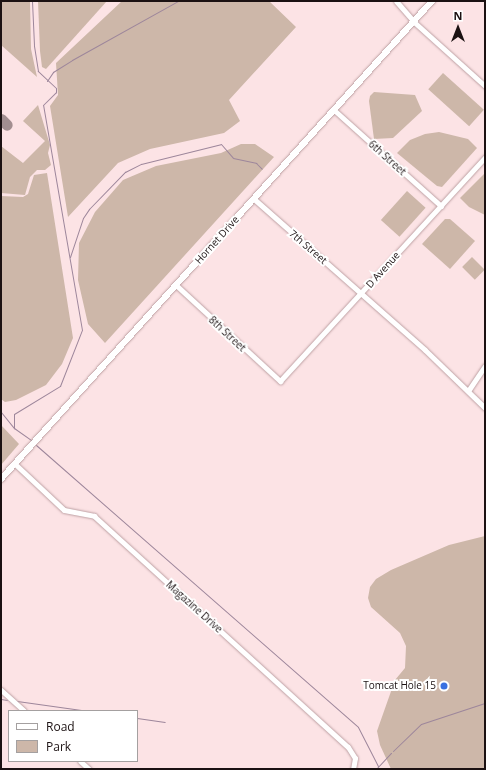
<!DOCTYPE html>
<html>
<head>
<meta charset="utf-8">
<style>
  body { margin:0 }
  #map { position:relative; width:486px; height:770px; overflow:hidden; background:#fce3e5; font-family:"Open Sans",sans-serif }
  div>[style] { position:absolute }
  .green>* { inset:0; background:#cdb7a9; transform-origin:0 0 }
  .stream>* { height:1px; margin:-0.5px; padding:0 0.5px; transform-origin:0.5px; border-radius:0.5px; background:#9d869b }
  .taxiway>* { height:11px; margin:-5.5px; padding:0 5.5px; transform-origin:5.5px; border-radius:5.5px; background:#a28e90 }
  .roads { filter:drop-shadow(0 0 1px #bea1a4) drop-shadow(0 0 1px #bea1a4) }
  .minor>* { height:5px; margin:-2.5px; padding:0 2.5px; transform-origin:2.5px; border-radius:2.5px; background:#fff }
  .major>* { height:6px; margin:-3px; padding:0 3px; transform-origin:3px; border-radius:3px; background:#fff }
  .dots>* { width:11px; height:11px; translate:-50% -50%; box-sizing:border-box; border:2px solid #fff; border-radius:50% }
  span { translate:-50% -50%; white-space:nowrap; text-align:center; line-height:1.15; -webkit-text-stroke:4px #fff; paint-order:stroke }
  .street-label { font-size:10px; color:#1b1112 }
  .poi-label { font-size:10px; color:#1b1112 }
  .right { translate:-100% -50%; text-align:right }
  .frame { position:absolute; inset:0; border:2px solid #1b1112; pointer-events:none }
  .legend { position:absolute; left:8px; top:710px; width:130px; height:52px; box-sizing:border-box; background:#fff; border:1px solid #a4a0a0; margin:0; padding:5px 7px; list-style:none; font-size:12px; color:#1b1112 }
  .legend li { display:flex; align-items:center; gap:8px; height:20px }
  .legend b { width:20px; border:1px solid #a4a0a0 }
  .north { position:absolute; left:438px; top:8px; width:40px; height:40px; -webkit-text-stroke:3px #fff; paint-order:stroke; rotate:0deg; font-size:11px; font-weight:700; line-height:16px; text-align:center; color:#1b1112 }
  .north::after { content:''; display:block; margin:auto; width:14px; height:18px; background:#1b1112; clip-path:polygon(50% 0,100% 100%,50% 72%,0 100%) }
</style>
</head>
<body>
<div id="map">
  <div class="green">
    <div style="clip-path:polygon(1px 1px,30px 1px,31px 49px,37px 77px,1px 45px)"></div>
    <div style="clip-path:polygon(38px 1px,107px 1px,46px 69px,42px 67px,40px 51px)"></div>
    <div style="clip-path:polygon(122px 1px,269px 1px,296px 27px,229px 100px,240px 121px,224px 133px,150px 149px,118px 163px,68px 217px,50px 106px,58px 95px,56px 63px)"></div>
    <div style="left:443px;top:73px;width:55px;height:22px;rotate:42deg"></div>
    <div style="clip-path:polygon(374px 92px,415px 95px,422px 111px,393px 138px,374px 139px,369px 101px,370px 96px)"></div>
    <div style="clip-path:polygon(38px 105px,50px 145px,48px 153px,51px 165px,45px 170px,37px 170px,30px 177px,25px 195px,1px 193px,1px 146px,23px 163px,45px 141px,23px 121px)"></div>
    <div style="clip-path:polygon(439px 132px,468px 139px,477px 148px,442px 187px,437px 186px,397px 153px,410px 140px,425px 134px)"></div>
    <div style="clip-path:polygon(241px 144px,255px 144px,274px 157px,105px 343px,88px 324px,78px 280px,79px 243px,95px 212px,123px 180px,156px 166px,221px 153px)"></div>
    <div style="clip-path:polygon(47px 173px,73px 338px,62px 364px,46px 385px,16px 400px,5px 402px,1px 399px,1px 196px,23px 197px,28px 194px,34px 175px)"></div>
    <div style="clip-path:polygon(485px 173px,485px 215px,469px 207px,460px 198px)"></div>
    <div style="left:407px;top:191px;width:25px;height:39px;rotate:42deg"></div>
    <div style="clip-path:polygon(445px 219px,450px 219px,475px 241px,450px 269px,422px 244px)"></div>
    <div style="left:472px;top:257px;width:18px;height:14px;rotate:45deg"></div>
    <div style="clip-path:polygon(1px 425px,19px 444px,1px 465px)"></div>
    <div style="clip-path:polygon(485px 536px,485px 769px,391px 769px,380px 745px,377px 731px,395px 680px,405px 668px,406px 646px,400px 633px,371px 607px,368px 598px,370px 587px,376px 579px,391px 570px,449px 545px)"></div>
  </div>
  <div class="stream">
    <div style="left:47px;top:81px;width:11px;rotate:-56deg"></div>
    <div style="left:53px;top:72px;width:22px;rotate:-32deg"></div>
    <div style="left:72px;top:60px;width:121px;rotate:-29.1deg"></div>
    <div style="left:70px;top:257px;width:41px;rotate:-71.6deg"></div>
    <div style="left:83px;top:218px;width:11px;rotate:-56deg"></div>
    <div style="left:89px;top:209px;width:52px;rotate:-45.8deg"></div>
    <div style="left:125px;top:172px;width:18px;rotate:-27deg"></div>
    <div style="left:141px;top:164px;width:82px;rotate:-14deg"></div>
    <div style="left:221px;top:144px;width:18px;rotate:49deg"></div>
    <div style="left:233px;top:158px;width:24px;rotate:12deg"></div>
    <div style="left:256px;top:163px;width:8px;rotate:45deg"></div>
    <div style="left:1px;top:412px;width:21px;rotate:51deg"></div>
    <div style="left:14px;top:428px;width:21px;rotate:35deg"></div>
    <div style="left:14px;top:428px;width:14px;rotate:-90deg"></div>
    <div style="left:14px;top:414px;width:54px;rotate:-31.3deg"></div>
    <div style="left:60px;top:386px;width:60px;rotate:-68.6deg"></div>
    <div style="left:82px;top:330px;width:228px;rotate:-99.8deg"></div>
    <div style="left:43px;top:105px;width:18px;rotate:-45deg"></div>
    <div style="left:56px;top:92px;width:4px;rotate:-90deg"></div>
    <div style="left:56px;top:88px;width:25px;rotate:-137deg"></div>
    <div style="left:38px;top:71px;width:26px;rotate:-99deg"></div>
    <div style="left:34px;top:45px;width:44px;rotate:-92.6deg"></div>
    <div style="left:36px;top:445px;width:428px;rotate:41.2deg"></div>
    <div style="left:358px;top:727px;width:44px;rotate:62.9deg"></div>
    <div style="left:1px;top:699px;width:6px;rotate:9deg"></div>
    <div style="left:17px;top:701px;width:72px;rotate:8deg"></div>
    <div style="left:137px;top:718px;width:28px;rotate:8deg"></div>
    <div style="left:393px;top:751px;width:39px;rotate:-44deg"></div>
    <div style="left:421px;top:724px;width:67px;rotate:-18.2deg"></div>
    <div style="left:376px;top:769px;width:22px;rotate:-47deg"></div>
  </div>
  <div class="taxiway">
    <div style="left:1px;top:119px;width:8px;rotate:45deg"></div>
  </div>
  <div class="roads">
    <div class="minor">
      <div style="left:396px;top:1px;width:28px;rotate:49deg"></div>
      <div style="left:414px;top:22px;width:96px;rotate:42deg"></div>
      <div style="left:334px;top:110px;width:144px;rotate:41.9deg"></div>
      <div style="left:254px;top:199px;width:228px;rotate:41.4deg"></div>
      <div style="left:425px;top:350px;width:83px;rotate:44deg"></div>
      <div style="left:176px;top:285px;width:142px;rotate:42.7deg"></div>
      <div style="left:280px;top:381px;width:304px;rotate:-47.5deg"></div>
      <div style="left:468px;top:391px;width:30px;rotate:-56deg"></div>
      <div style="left:15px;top:464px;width:67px;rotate:43.2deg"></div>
      <div style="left:64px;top:510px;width:31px;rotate:11deg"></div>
      <div style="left:94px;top:516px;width:343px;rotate:42.3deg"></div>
      <div style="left:348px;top:747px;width:13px;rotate:58deg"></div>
      <div style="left:355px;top:758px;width:11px;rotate:100deg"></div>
      <div style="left:1px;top:690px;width:31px;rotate:42deg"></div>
      <div style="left:80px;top:761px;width:12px;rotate:42deg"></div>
    </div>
    <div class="major">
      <div style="left:1px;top:479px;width:644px;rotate:-47.96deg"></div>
    </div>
  </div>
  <div class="dots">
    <div style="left:444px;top:686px;background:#3a71e1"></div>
  </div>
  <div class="street-label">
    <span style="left:387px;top:158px;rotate:42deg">6th Street</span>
    <span style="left:217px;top:240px;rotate:-48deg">Hornet Drive</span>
    <span style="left:308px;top:247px;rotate:41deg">7th Street</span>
    <span style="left:383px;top:270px;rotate:-48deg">D Avenue</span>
    <span style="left:227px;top:334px;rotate:43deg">8th Street</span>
    <span style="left:194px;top:607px;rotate:42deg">Magazine Drive</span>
  </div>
  <div class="poi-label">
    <span class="right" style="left:436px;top:686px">Tomcat Hole 15</span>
  </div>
  <div class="frame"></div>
  <ul class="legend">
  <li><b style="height:5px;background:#fff"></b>Road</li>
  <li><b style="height:11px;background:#cdb7a9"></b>Park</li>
  </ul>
  <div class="north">N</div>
</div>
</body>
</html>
